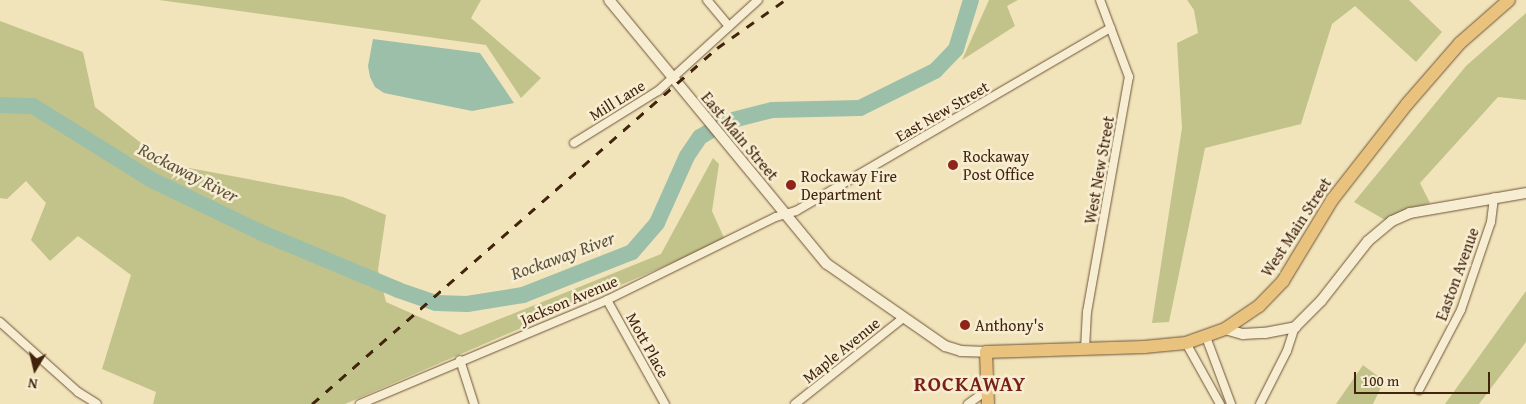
<!DOCTYPE html>
<html>
<head>
<meta charset="utf-8">
<style>
  body { margin:0 }
  #map { position:relative; width:1526px; height:404px; overflow:hidden; background:#f2e4ba; font-family:"Gentium Book Plus",serif }
  div>[style] { position:absolute }
  .green>* { inset:0; background:#c2c28b }
  .water>* { inset:0; background:#9cbfa9 }
  .river>* { height:16px; margin:-8px; padding:0 8px; transform-origin:8px; border-radius:8px; background:#9cbfa9 }
  .roads { filter:drop-shadow(0 0 1px #6e5438) drop-shadow(0 0 1px #6e5438) }
  .minor>* { height:8px; margin:-4px; padding:0 4px; transform-origin:4px; border-radius:4px; background:#f7edd2 }
  .tertiary>* { height:10px; margin:-5px; padding:0 5px; transform-origin:5px; border-radius:5px; background:#f7edd2 }
  .primary>* { height:12px; margin:-6px; padding:0 6px; transform-origin:6px; border-radius:6px; background:#e9c27d }
  .rail>* { height:2.5px; margin-top:-1.25px; transform-origin:0; background:repeating-linear-gradient(90deg,#42240d 0 9px,transparent 0 18px) }
  .dots>* { width:14px; height:14px; translate:-50% -50%; box-sizing:border-box; border:2px solid #f7edd2; border-radius:50% }
  span { translate:-50% -50%; white-space:nowrap; text-align:center; line-height:1.15; -webkit-text-stroke:5px #f7edd2; paint-order:stroke }
  .street-label { font-size:16px; color:#42240d }
  .poi-label { font-size:16px; color:#42240d }
  .left { translate:0 -50%; text-align:left }
  .water-label { font-size:18px; color:#5d523c; font-style:italic }
  .district-label { font-size:21px; color:#7a1f14; font-weight:700; letter-spacing:1px }
  .north { position:absolute; left:10px; top:344px; width:50px; height:50px; -webkit-text-stroke:4px #f7edd2; paint-order:stroke; rotate:189deg; font-size:14px; font-weight:700; line-height:20px; text-align:center; color:#42240d }
  .north::after { content:''; display:block; margin:auto; width:18px; height:22px; background:#42240d; clip-path:polygon(50% 0,100% 100%,50% 72%,0 100%) }
  .scale { position:absolute; left:1354px; top:372px; width:136px; height:22px; box-sizing:border-box; border:2px solid #42240d; border-top:0; padding-left:6px; font-size:15px; line-height:18px; white-space:nowrap; color:#42240d; -webkit-text-stroke:4px #f7edd2; paint-order:stroke }
</style>
</head>
<body>
<div id="map">
  <div class="green">
    <div style="clip-path:polygon(159px 0,481px 0,471px 18px,541px 78px,521px 98px,486px 45px)"></div>
    <div style="clip-path:polygon(989px 0,1018px 0,1007px 6px,1015px 26px,962px 60px)"></div>
    <div style="clip-path:polygon(1187px 0,1409px 0,1442px 32px,1416px 62px,1355px 6px,1332px 24px,1301px 124px,1205px 148px,1169px 322px,1152px 323px,1182px 128px,1177px 43px,1198px 33px,1194px 10px)"></div>
    <div style="clip-path:polygon(1526px 13px,1526px 100px,1498px 97px,1420px 183px,1430px 203px,1385px 220px,1354px 202px,1466px 66px)"></div>
    <div style="clip-path:polygon(0 21px,83px 52px,95px 107px,168px 164px,343px 197px,386px 215px,378px 270px,386px 302px,460px 335px,661px 254px,713px 158px,719px 164px,712px 211px,725px 240px,345px 404px,153px 404px,156px 392px,102px 369px,131px 275px,78px 236px,50px 261px,31px 240px,46px 203px,26px 181px,7px 199px,0 198px)"></div>
    <div style="clip-path:polygon(1526px 291px,1526px 342px,1479px 404px,1445px 404px)"></div>
    <div style="clip-path:polygon(1363px 365px,1384px 381px,1373px 404px,1336px 404px)"></div>
  </div>
  <div class="water">
    <div style="clip-path:polygon(373px 39px,480px 53px,514px 103px,472px 111px,384px 93px,375px 87px,370px 77px,368px 66px)"></div>
  </div>
  <div class="river">
    <div style="left:0;top:105px;width:33px;rotate:2deg"></div>
    <div style="left:33px;top:106px;width:140px;rotate:31.9deg"></div>
    <div style="left:152px;top:180px;width:122px;rotate:25.7deg"></div>
    <div style="left:262px;top:233px;width:147px;rotate:22.7deg"></div>
    <div style="left:398px;top:290px;width:40px;rotate:18.9deg"></div>
    <div style="left:436px;top:303px;width:31px;rotate:2deg"></div>
    <div style="left:467px;top:304px;width:57px;rotate:-9.1deg"></div>
    <div style="left:523px;top:295px;width:117px;rotate:-21.5deg"></div>
    <div style="left:632px;top:252px;width:38px;rotate:-49deg"></div>
    <div style="left:657px;top:223px;width:73px;rotate:-65.9deg"></div>
    <div style="left:687px;top:156px;width:23px;rotate:-56deg"></div>
    <div style="left:700px;top:137px;width:29px;rotate:-31deg"></div>
    <div style="left:725px;top:122px;width:49px;rotate:-14.3deg"></div>
    <div style="left:772px;top:110px;width:88px;rotate:-1.3deg"></div>
    <div style="left:860px;top:108px;width:84px;rotate:-26.3deg"></div>
    <div style="left:935px;top:71px;width:30px;rotate:-46deg"></div>
    <div style="left:956px;top:49px;width:51px;rotate:-73deg"></div>
  </div>
  <div class="roads">
    <div class="minor">
      <div style="left:707px;top:0;width:34px;rotate:50deg"></div>
      <div style="left:574px;top:143px;width:99px;rotate:-31.8deg"></div>
      <div style="left:658px;top:91px;width:135px;rotate:-42.3deg"></div>
      <div style="left:607px;top:300px;width:119px;rotate:60.9deg"></div>
      <div style="left:0;top:322px;width:105px;rotate:41.9deg"></div>
      <div style="left:78px;top:392px;width:22px;rotate:32deg"></div>
      <div style="left:1206px;top:337px;width:72px;rotate:69.5deg"></div>
      <div style="left:1186px;top:343px;width:70px;rotate:60.9deg"></div>
      <div style="left:1085px;top:349px;width:37px;rotate:-87deg"></div>
      <div style="left:1087px;top:312px;width:239px;rotate:-79.9deg"></div>
      <div style="left:1129px;top:77px;width:82px;rotate:-110.6deg"></div>
      <div style="left:460px;top:360px;width:46px;rotate:72.3deg"></div>
      <div style="left:1419px;top:390px;width:90px;rotate:-62.3deg"></div>
      <div style="left:1461px;top:310px;width:93px;rotate:-71.2deg"></div>
      <div style="left:1491px;top:222px;width:25px;rotate:-83deg"></div>
      <div style="left:360px;top:404px;width:268px;rotate:-22.8deg"></div>
      <div style="left:607px;top:300px;width:188px;rotate:-26.2deg"></div>
      <div style="left:776px;top:217px;width:21px;rotate:-17deg"></div>
      <div style="left:796px;top:211px;width:364px;rotate:-30.2deg"></div>
      <div style="left:795px;top:404px;width:138px;rotate:-38.5deg"></div>
      <div style="left:968px;top:404px;width:24px;rotate:-36deg"></div>
      <div style="left:1260px;top:404px;width:59px;rotate:-63deg"></div>
      <div style="left:1287px;top:351px;width:25px;rotate:-72deg"></div>
    </div>
    <div class="tertiary">
      <div style="left:609px;top:0;width:342px;rotate:50.5deg"></div>
      <div style="left:827px;top:264px;width:144px;rotate:34.8deg"></div>
      <div style="left:945px;top:346px;width:17px;rotate:17deg"></div>
      <div style="left:961px;top:351px;width:25px;rotate:2deg"></div>
      <div style="left:1225px;top:329px;width:19px;rotate:16deg"></div>
      <div style="left:1243px;top:334px;width:22px;rotate:-3deg"></div>
      <div style="left:1265px;top:333px;width:31px;rotate:-11deg"></div>
      <div style="left:1295px;top:327px;width:37px;rotate:-45deg"></div>
      <div style="left:1321px;top:301px;width:76px;rotate:-51.9deg"></div>
      <div style="left:1368px;top:241px;width:31px;rotate:-40deg"></div>
      <div style="left:1392px;top:221px;width:20px;rotate:-24deg"></div>
      <div style="left:1410px;top:213px;width:118px;rotate:-9.8deg"></div>
    </div>
    <div class="primary">
      <div style="left:988px;top:404px;width:52px;rotate:-92.2deg"></div>
      <div style="left:986px;top:352px;width:158px;rotate:-1.8deg"></div>
      <div style="left:1144px;top:347px;width:42px;rotate:-5.4deg"></div>
      <div style="left:1186px;top:343px;width:41px;rotate:-19.7deg"></div>
      <div style="left:1225px;top:329px;width:41px;rotate:-34.1deg"></div>
      <div style="left:1259px;top:306px;width:35px;rotate:-46deg"></div>
      <div style="left:1283px;top:281px;width:95px;rotate:-58.8deg"></div>
      <div style="left:1332px;top:200px;width:122px;rotate:-52deg"></div>
      <div style="left:1407px;top:104px;width:81px;rotate:-49deg"></div>
      <div style="left:1460px;top:43px;width:65px;rotate:-41.3deg"></div>
    </div>
  </div>
  <div class="rail">
    <div style="left:312px;top:404px;width:539px;rotate:-41.32deg"></div>
    <div style="left:717px;top:48px;width:83px;rotate:-35.2deg"></div>
  </div>
  <div class="dots">
    <div style="left:953px;top:165px;background:#8f2418"></div>
    <div style="left:791px;top:185px;background:#8f2418"></div>
    <div style="left:965px;top:325px;background:#8f2418"></div>
  </div>
  <div class="street-label">
    <span style="left:617px;top:100px;rotate:-32deg">Mill Lane</span>
    <span style="left:942px;top:111px;rotate:-30deg">East New Street</span>
    <span style="left:740px;top:136px;rotate:50deg">East Main Street</span>
    <span style="left:1099px;top:170px;rotate:-80deg">West New Street</span>
    <span style="left:1296px;top:227px;rotate:-57deg">West Main Street</span>
    <span style="left:1457px;top:274px;rotate:-70deg">Easton Avenue</span>
    <span style="left:569px;top:300px;rotate:-23deg">Jackson Avenue</span>
    <span style="left:648px;top:345px;rotate:61deg">Mott Place</span>
    <span style="left:841px;top:350px;rotate:-39deg">Maple Avenue</span>
  </div>
  <div class="poi-label">
    <span class="left" style="left:963px;top:165px">Rockaway<br>Post Office</span>
    <span class="left" style="left:801px;top:185px">Rockaway Fire<br>Department</span>
    <span class="left" style="left:975px;top:325px">Anthony's</span>
  </div>
  <div class="water-label">
    <span style="left:188px;top:173px;rotate:27deg">Rockaway River</span>
    <span style="left:563px;top:256px;rotate:-20deg">Rockaway River</span>
  </div>
  <div class="district-label">
    <span style="left:970px;top:384px">ROCKAWAY</span>
  </div>
  <div class="north">N</div>
  <div class="scale">100 m</div>
</div>
</body>
</html>
